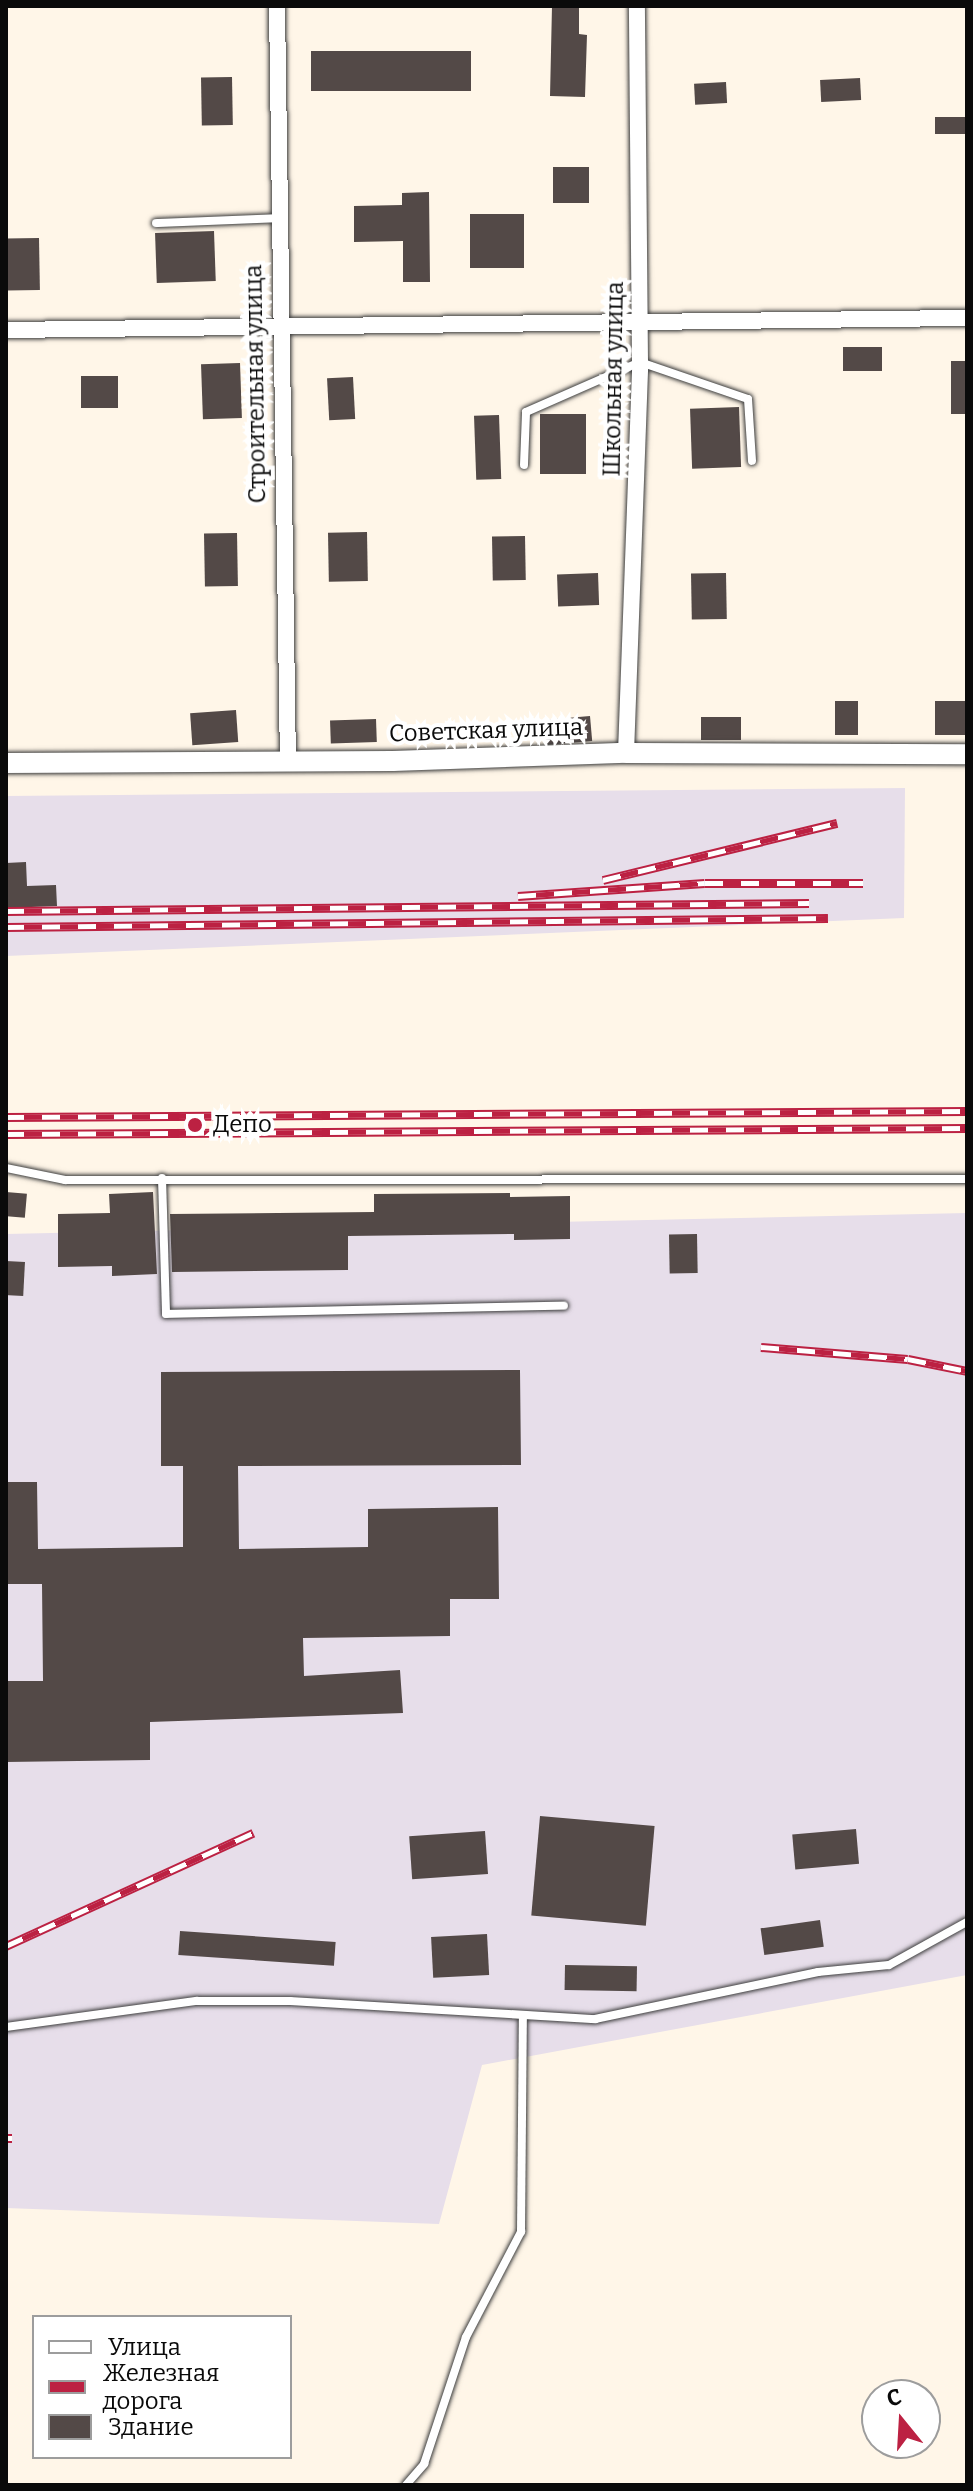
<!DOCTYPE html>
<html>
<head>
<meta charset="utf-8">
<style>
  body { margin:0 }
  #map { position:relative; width:973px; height:2491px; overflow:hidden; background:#fff6e8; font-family:Bitter,serif }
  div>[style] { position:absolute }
  .industrial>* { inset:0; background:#e7deea }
  .building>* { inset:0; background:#534947; transform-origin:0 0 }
  .roads { filter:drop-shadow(0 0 2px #3d3d3d) drop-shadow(0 0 2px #3d3d3d) }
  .service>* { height:8px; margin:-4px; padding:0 4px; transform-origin:4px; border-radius:4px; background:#fff }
  .minor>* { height:16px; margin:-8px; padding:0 8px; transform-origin:8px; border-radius:8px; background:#fff }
  .tertiary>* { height:20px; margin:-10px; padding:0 10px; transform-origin:10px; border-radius:10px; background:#fff }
  .rail>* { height:9px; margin-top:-4.5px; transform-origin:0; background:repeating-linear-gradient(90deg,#fff 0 18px,#bc2142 0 36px); box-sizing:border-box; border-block:2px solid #bc2142 }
  .dots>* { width:22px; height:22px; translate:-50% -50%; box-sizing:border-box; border:4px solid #fff; border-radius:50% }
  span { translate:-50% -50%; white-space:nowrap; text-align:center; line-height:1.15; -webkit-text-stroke:8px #fff; paint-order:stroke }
  .street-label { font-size:24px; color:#0a0a0a }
  .poi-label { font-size:24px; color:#0a0a0a }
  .left { translate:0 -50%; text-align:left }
  .frame { position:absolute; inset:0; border:8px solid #0a0a0a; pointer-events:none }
  .legend { position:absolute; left:32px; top:2315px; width:260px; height:144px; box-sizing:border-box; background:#fff; border:2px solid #9d9d9d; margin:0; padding:10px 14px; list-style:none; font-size:24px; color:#0a0a0a }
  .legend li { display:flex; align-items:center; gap:16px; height:40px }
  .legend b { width:40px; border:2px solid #9d9d9d }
  .north { position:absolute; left:861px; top:2379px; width:80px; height:80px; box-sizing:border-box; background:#fff; border:2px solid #9d9d9d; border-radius:50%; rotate:342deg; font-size:22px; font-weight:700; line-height:32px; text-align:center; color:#0a0a0a }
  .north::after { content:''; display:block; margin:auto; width:28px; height:36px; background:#bc2142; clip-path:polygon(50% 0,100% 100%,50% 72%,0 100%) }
</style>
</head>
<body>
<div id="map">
  <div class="industrial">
    <div style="clip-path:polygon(905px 788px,904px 918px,6px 956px,6px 796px)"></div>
    <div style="clip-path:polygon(967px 1213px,967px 1975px,482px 2065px,439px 2224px,6px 2208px,6px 1234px)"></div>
  </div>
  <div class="building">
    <div style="clip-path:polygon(552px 6px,579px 6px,579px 34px,587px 35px,585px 97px,550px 96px)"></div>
    <div style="left:471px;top:51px;width:40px;height:160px;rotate:90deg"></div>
    <div style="left:232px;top:77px;width:48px;height:31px;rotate:89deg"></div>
    <div style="left:860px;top:78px;width:22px;height:40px;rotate:87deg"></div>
    <div style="left:726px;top:82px;width:21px;height:32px;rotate:87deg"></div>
    <div style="left:967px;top:117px;width:17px;height:32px;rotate:90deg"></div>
    <div style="left:553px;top:167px;width:36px;height:36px"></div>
    <div style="clip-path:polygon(429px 192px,430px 282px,403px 282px,403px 241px,354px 242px,354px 206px,402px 205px,402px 193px)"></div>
    <div style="left:524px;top:214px;width:54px;height:54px;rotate:90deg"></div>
    <div style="left:214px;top:231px;width:50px;height:59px;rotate:88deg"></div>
    <div style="left:39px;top:238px;width:52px;height:33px;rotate:89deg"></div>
    <div style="left:882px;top:347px;width:24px;height:39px;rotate:90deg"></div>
    <div style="left:951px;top:361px;width:16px;height:53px"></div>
    <div style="left:240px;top:363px;width:55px;height:39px;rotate:88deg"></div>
    <div style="left:81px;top:376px;width:37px;height:32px"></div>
    <div style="left:353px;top:377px;width:42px;height:26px;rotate:87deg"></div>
    <div style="left:739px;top:407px;width:60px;height:49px;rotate:88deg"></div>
    <div style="left:540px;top:414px;width:46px;height:60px"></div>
    <div style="left:499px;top:415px;width:64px;height:25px;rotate:88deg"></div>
    <div style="left:367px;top:532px;width:49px;height:39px;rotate:89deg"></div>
    <div style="left:237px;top:533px;width:53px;height:33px;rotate:89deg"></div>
    <div style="left:525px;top:536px;width:44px;height:33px;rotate:89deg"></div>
    <div style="left:598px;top:573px;width:32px;height:41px;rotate:88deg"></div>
    <div style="left:726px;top:573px;width:46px;height:35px;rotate:89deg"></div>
    <div style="left:835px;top:701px;width:23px;height:34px"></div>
    <div style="left:967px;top:701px;width:34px;height:32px;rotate:90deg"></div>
    <div style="left:236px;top:710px;width:32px;height:46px;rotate:86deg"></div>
    <div style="left:590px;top:716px;width:25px;height:46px;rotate:85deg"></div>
    <div style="left:701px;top:717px;width:40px;height:23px"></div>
    <div style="left:376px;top:719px;width:23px;height:46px;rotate:88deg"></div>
    <div style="clip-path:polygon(26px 862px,27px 886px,56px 885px,57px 906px,6px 908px,6px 863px)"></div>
    <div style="left:6px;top:1192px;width:21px;height:24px;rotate:5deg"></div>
    <div style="clip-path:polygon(153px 1192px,157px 1274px,112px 1276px,112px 1266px,58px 1267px,58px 1214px,110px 1213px,109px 1194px)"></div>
    <div style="clip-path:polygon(510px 1193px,510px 1197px,570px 1196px,570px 1239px,514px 1240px,514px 1234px,348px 1236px,348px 1270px,172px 1272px,170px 1214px,374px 1212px,374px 1194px)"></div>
    <div style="left:697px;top:1234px;width:39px;height:28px;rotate:89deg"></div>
    <div style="left:6px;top:1261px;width:19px;height:34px;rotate:3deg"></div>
    <div style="clip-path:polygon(520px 1370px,521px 1465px,238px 1466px,239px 1549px,368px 1547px,368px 1509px,498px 1507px,499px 1599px,450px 1599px,450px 1636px,303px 1638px,304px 1676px,400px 1670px,403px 1713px,150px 1722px,150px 1760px,6px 1762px,6px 1681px,43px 1681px,42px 1584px,6px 1584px,6px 1482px,37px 1482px,38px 1549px,183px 1547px,183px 1466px,161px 1466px,161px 1372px)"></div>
    <div style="left:540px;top:1816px;width:115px;height:100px;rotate:5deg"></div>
    <div style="left:856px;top:1829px;width:35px;height:64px;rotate:85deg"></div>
    <div style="left:485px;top:1831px;width:43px;height:76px;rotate:86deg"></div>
    <div style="left:820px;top:1920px;width:27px;height:60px;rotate:82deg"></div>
    <div style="left:180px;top:1931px;width:156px;height:24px;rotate:4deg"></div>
    <div style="left:487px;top:1934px;width:41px;height:56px;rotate:87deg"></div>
    <div style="left:565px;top:1965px;width:72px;height:25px;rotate:1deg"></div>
  </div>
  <div class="roads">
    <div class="service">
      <div style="left:156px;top:223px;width:122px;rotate:-2.3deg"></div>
      <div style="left:524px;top:465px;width:53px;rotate:-87.8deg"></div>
      <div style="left:526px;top:412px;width:124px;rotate:-23.7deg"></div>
      <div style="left:640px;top:362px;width:114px;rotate:18.9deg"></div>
      <div style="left:748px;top:399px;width:62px;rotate:86.3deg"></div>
      <div style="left:6px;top:1168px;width:60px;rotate:11.5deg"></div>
      <div style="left:65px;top:1180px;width:902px;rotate:-0.06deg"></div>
      <div style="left:162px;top:1178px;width:136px;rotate:88.3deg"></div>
      <div style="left:166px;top:1314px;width:398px;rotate:-1.2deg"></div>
      <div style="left:6px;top:2027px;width:193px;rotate:-7.8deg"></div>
      <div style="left:197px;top:2001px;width:93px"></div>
      <div style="left:290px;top:2001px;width:306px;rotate:3.4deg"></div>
      <div style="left:595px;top:2019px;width:228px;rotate:-11.9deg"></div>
      <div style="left:818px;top:1972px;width:71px;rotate:-5.6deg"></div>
      <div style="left:889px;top:1965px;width:89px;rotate:-28.9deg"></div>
      <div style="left:406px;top:2485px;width:28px;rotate:-49deg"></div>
      <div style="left:424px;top:2464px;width:134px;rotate:-71.7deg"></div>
      <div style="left:466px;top:2337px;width:119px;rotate:-62.4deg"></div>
      <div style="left:521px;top:2232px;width:215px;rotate:-89.5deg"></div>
    </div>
    <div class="minor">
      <div style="left:277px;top:6px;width:756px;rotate:89.17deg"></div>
      <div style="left:6px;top:330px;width:961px;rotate:-0.72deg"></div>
      <div style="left:626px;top:753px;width:391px;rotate:-87.9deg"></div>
      <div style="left:640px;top:362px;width:356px;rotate:-90.5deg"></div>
    </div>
    <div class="tertiary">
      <div style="left:6px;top:763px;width:387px;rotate:-0.3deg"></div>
      <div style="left:393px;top:761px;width:233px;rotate:-2deg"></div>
      <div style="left:626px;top:753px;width:341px;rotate:0.2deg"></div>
    </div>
  </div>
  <div class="rail">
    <div style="left:603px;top:880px;width:241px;rotate:-13.7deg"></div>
    <div style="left:518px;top:896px;width:187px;rotate:-4deg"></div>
    <div style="left:705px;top:883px;width:158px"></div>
    <div style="left:6px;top:911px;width:803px;rotate:-0.57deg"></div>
    <div style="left:6px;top:927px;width:822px;rotate:-0.63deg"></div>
    <div style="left:6px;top:1117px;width:961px;rotate:-0.36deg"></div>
    <div style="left:6px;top:1134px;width:961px;rotate:-0.36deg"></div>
    <div style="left:761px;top:1347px;width:147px;rotate:4.7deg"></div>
    <div style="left:908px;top:1359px;width:60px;rotate:11.5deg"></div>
    <div style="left:6px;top:1946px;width:272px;rotate:-24.6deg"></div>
    <div style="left:6px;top:2124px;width:2px"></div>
    <div style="left:6px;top:2138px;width:6px"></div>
  </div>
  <div class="dots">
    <div style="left:195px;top:1125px;background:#bc2142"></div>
  </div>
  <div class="street-label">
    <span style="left:614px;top:379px;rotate:-89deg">Школьная улица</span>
    <span style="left:256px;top:384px;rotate:-91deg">Строительная улица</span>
    <span style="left:486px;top:731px;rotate:-2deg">Советская улица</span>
  </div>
  <div class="poi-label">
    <span class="left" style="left:213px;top:1125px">Депо</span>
  </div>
  <div class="frame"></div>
  <ul class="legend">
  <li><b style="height:10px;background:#fff"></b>Улица</li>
  <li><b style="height:10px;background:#bc2142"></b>Железная дорога</li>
  <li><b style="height:22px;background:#534947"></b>Здание</li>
  </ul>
  <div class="north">С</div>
</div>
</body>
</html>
